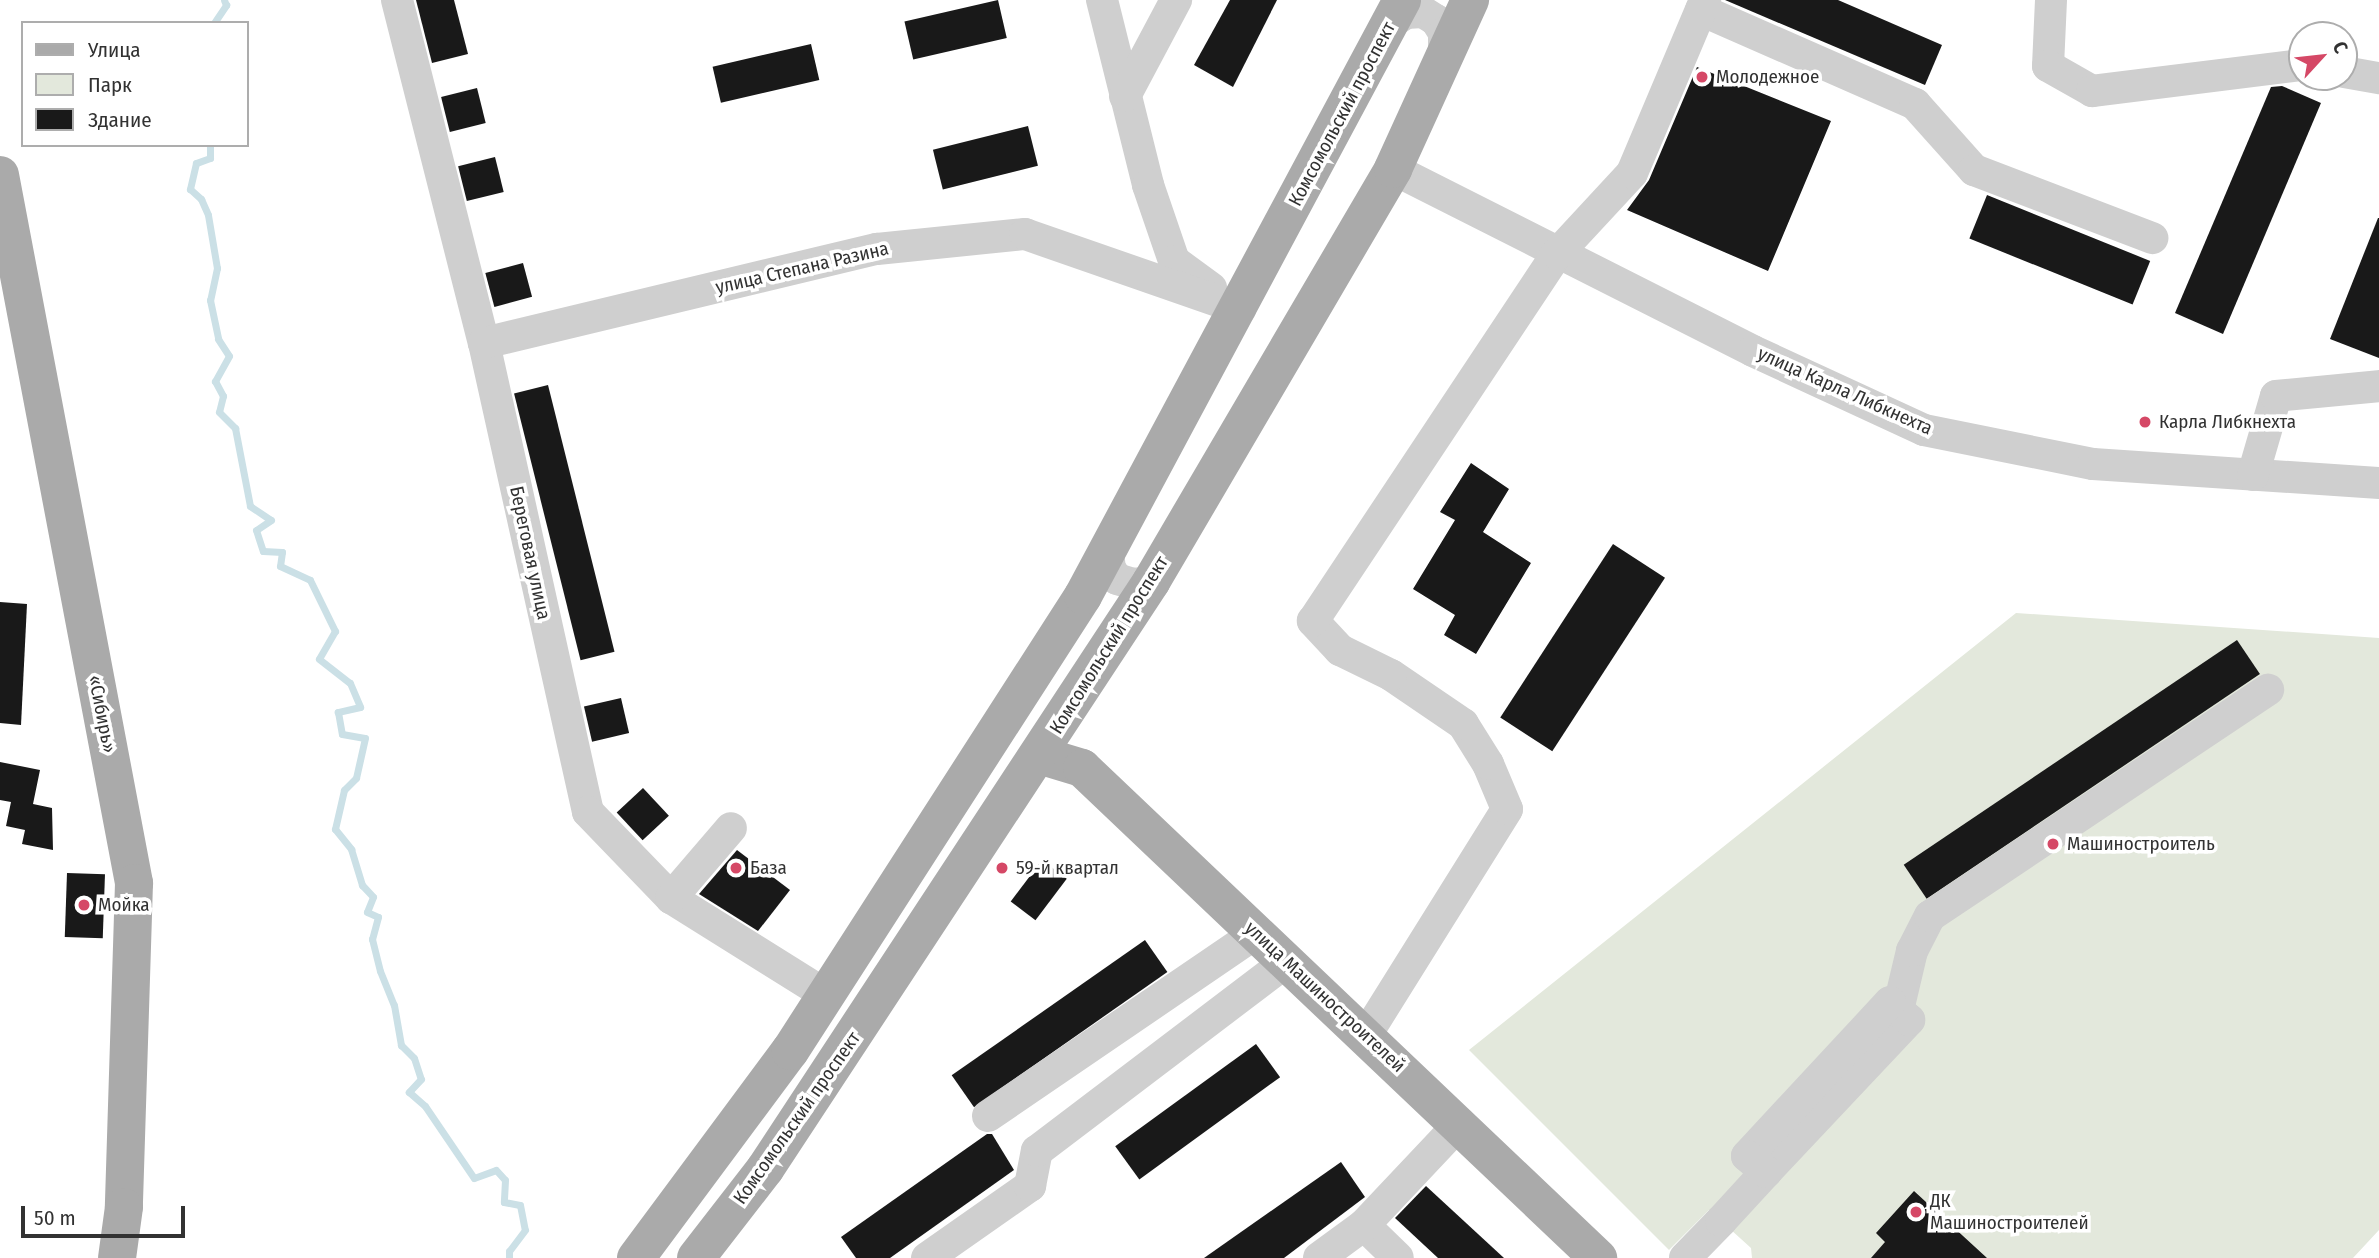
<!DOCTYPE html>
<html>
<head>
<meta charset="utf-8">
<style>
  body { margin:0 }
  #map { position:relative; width:2379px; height:1258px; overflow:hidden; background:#fff; font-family:"Fira Sans Condensed",sans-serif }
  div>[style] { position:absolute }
  .green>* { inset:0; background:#e3e8dc }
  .stream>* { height:7px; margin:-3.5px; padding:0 3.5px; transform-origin:3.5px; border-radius:3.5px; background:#cbe0e6 }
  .building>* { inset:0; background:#191919; transform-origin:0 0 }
  .minor>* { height:32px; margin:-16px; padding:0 16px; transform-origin:16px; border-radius:16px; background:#cfcfcf }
  .major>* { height:38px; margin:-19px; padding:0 19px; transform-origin:19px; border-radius:19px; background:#aaa }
  .dots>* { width:19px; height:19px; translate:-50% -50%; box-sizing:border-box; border:4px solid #fff; border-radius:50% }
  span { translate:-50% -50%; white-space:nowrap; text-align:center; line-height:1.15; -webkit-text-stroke:7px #fff; paint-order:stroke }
  .poi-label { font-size:19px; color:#323232 }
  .left { translate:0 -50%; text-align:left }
  .street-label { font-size:19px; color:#323232 }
  .legend { position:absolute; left:21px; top:21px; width:228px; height:126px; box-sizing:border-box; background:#fff; border:2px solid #adadad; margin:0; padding:9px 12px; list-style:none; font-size:21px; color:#323232 }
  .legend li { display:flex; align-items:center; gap:14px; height:35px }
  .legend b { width:35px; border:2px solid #adadad }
  .north { position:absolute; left:2288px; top:21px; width:70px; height:70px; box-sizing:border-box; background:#fff; border:2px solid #adadad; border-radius:50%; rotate:63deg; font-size:19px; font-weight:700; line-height:28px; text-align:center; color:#323232 }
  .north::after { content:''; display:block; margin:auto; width:24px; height:32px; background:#d54866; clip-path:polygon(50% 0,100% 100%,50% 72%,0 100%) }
  .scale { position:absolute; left:21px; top:1206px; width:164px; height:32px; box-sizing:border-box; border:4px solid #323232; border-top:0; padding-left:9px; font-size:21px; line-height:24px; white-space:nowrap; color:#323232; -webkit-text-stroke:5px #fff; paint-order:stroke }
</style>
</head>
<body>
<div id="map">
  <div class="green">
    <div style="clip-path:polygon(2016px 613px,2379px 638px,2379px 1230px,2353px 1258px,1752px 1258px,1751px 1248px,1709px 1210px,1669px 1250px,1469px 1050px)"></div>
  </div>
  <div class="stream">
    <div style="left:214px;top:23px;width:22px;rotate:-56deg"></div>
    <div style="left:226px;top:5px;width:5px;rotate:-112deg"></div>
    <div style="left:210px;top:145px;width:13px;rotate:90deg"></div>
    <div style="left:210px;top:158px;width:15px;rotate:160deg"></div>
    <div style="left:196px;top:163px;width:27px;rotate:103deg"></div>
    <div style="left:190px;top:189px;width:15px;rotate:42deg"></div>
    <div style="left:201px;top:199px;width:17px;rotate:66deg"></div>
    <div style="left:208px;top:215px;width:54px;rotate:80.4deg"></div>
    <div style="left:217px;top:268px;width:33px;rotate:102deg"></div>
    <div style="left:210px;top:300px;width:40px;rotate:78deg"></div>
    <div style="left:218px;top:339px;width:20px;rotate:57deg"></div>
    <div style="left:229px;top:356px;width:29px;rotate:119deg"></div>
    <div style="left:215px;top:381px;width:17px;rotate:62deg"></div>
    <div style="left:223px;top:396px;width:16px;rotate:104deg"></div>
    <div style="left:219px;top:412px;width:23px;rotate:45deg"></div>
    <div style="left:235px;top:428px;width:79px;rotate:79.1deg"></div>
    <div style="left:250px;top:506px;width:25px;rotate:34deg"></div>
    <div style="left:271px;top:520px;width:18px;rotate:146deg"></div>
    <div style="left:256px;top:530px;width:22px;rotate:72deg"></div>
    <div style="left:263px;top:551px;width:19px;rotate:3deg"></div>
    <div style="left:282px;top:552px;width:14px;rotate:98deg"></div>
    <div style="left:280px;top:566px;width:33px;rotate:25deg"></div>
    <div style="left:310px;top:580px;width:57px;rotate:63.9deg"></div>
    <div style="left:335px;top:631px;width:32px;rotate:120deg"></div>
    <div style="left:319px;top:659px;width:39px;rotate:38deg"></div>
    <div style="left:350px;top:683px;width:26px;rotate:67deg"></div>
    <div style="left:360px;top:707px;width:23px;rotate:167deg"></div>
    <div style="left:338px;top:712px;width:22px;rotate:80deg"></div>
    <div style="left:342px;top:734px;width:23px;rotate:10deg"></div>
    <div style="left:365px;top:738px;width:41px;rotate:102.7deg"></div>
    <div style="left:356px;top:778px;width:17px;rotate:135deg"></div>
    <div style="left:344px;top:790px;width:40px;rotate:103deg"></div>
    <div style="left:335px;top:829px;width:26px;rotate:51deg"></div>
    <div style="left:351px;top:849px;width:38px;rotate:73deg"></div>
    <div style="left:362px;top:885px;width:16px;rotate:47deg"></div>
    <div style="left:373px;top:897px;width:16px;rotate:112deg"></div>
    <div style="left:367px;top:912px;width:12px;rotate:24deg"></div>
    <div style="left:378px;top:917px;width:23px;rotate:105deg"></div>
    <div style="left:372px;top:939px;width:33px;rotate:76deg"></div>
    <div style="left:380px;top:971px;width:37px;rotate:68deg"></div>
    <div style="left:394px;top:1005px;width:41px;rotate:80.1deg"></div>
    <div style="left:401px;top:1045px;width:18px;rotate:45deg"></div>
    <div style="left:414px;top:1058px;width:22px;rotate:72deg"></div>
    <div style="left:421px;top:1079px;width:18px;rotate:133deg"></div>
    <div style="left:409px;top:1092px;width:21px;rotate:41deg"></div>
    <div style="left:425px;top:1106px;width:87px;rotate:55.8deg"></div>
    <div style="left:474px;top:1178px;width:23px;rotate:-20deg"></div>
    <div style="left:496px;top:1170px;width:13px;rotate:48deg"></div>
    <div style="left:505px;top:1180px;width:22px;rotate:93deg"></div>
    <div style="left:504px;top:1202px;width:16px;rotate:11deg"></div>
    <div style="left:520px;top:1205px;width:25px;rotate:79deg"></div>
    <div style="left:525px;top:1230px;width:26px;rotate:127deg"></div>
    <div style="left:509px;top:1251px;width:7px;rotate:90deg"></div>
  </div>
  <div class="building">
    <div style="clip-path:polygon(416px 0,454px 0,468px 54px,432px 63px)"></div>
    <div style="left:998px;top:0;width:39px;height:96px;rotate:77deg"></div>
    <div style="clip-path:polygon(1230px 0,1277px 0,1233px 87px,1194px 65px)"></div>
    <div style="clip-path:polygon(1725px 0,1838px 0,1942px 45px,1925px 85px)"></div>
    <div style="left:811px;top:44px;width:37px;height:101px;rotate:77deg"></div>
    <div style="clip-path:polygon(1697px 67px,1831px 121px,1768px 271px,1627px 210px,1649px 180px)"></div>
    <div style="clip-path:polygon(2282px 86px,2321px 103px,2223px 334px,2175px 313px,2271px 87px)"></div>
    <div style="left:477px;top:88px;width:36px;height:37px;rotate:76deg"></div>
    <div style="left:1028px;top:126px;width:41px;height:98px;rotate:76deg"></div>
    <div style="left:495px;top:157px;width:36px;height:38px;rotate:76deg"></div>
    <div style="left:1987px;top:195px;width:176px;height:47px;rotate:22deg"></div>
    <div style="clip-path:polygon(2378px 218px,2379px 218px,2379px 358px,2330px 339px)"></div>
    <div style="left:523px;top:263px;width:35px;height:39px;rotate:75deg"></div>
    <div style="left:548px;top:385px;width:275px;height:35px;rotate:76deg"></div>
    <div style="clip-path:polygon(1471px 463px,1509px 489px,1483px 532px,1531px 563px,1476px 654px,1444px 635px,1455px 615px,1413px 589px,1455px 520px,1440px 512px)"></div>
    <div style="left:1613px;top:544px;width:62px;height:207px;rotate:33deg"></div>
    <div style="clip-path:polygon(0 602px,27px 604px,21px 725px,0 723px)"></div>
    <div style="left:2237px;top:640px;width:41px;height:402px;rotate:56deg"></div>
    <div style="left:621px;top:698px;width:36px;height:38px;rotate:77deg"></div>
    <div style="clip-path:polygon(0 762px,40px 770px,33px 804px,52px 808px,53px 850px,22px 844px,25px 830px,6px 826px,11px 802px,0 800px)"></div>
    <div style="left:643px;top:788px;width:38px;height:36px;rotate:47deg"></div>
    <div style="clip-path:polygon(737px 850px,790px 890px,758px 931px,699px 894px)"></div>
    <div style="left:1042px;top:860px;width:31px;height:52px;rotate:37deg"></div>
    <div style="left:67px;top:873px;width:38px;height:64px;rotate:2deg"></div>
    <div style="left:1145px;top:940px;width:39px;height:236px;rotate:55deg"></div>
    <div style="left:1256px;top:1044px;width:41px;height:174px;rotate:54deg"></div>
    <div style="clip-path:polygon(987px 1134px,992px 1134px,1014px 1170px,890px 1258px,856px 1258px,841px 1237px)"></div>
    <div style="clip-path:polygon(1341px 1162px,1365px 1197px,1284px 1258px,1204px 1258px)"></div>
    <div style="clip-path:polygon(1426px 1186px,1504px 1258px,1438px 1258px,1395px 1218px)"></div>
    <div style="clip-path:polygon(1914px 1191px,1987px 1258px,1871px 1258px,1885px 1242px,1876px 1233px)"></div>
  </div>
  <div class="minor">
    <div style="left:397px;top:0;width:354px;rotate:75.8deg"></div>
    <div style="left:484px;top:343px;width:480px;rotate:77.5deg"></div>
    <div style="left:588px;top:812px;width:120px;rotate:46deg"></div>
    <div style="left:671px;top:898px;width:183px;rotate:32deg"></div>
    <div style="left:1102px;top:0;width:191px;rotate:76deg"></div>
    <div style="left:1148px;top:185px;width:80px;rotate:71.1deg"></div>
    <div style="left:1174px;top:261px;width:46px;rotate:36.1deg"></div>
    <div style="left:2051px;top:0;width:66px;rotate:92.6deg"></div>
    <div style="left:2048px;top:66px;width:51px;rotate:29.6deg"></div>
    <div style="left:2092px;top:91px;width:212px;rotate:-7.1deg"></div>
    <div style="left:1701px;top:10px;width:234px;rotate:23.7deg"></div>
    <div style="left:1915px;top:104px;width:89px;rotate:48.2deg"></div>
    <div style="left:1974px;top:170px;width:191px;rotate:20.9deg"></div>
    <div style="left:1389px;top:24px;width:20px;rotate:-33deg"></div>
    <div style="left:1406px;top:13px;width:17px;rotate:-3deg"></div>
    <div style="left:1423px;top:12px;width:15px;rotate:32deg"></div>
    <div style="left:1436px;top:20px;width:15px;rotate:58deg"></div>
    <div style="left:1444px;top:33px;width:22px;rotate:90deg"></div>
    <div style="left:2344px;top:72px;width:36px;rotate:10deg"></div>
    <div style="left:1125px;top:96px;width:109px;rotate:-62deg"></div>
    <div style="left:1393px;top:169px;width:403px;rotate:26.8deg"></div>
    <div style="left:1753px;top:351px;width:188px;rotate:24.8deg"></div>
    <div style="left:1924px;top:430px;width:172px;rotate:11.4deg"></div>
    <div style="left:2093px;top:464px;width:287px;rotate:3.8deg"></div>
    <div style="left:484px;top:343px;width:404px;rotate:-13.5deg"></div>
    <div style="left:877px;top:249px;width:149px;rotate:-5.8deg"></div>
    <div style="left:1025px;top:234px;width:228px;rotate:19.2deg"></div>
    <div style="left:2253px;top:475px;width:82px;rotate:-73.8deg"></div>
    <div style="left:2276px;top:396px;width:103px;rotate:-5.5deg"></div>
    <div style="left:1108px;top:551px;width:18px;rotate:84deg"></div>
    <div style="left:1110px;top:569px;width:12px;rotate:55deg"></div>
    <div style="left:1117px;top:579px;width:17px;rotate:17deg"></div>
    <div style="left:1133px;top:584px;width:18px;rotate:-6deg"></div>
    <div style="left:671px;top:898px;width:92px;rotate:-49.4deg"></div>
    <div style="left:1898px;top:1010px;width:61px;rotate:-76.7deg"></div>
    <div style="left:1912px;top:951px;width:39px;rotate:-63deg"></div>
    <div style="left:1930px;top:916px;width:407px;rotate:-33.8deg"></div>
    <div style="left:1366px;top:1035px;width:266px;rotate:-58deg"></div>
    <div style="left:1507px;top:809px;width:49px;rotate:-112.9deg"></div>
    <div style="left:1488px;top:764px;width:47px;rotate:-122deg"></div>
    <div style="left:1463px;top:724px;width:87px;rotate:-145.8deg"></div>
    <div style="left:1391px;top:675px;width:57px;rotate:-153.9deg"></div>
    <div style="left:1340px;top:650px;width:40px;rotate:-133deg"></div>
    <div style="left:1313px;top:621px;width:441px;rotate:-56.4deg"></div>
    <div style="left:1557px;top:254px;width:110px;rotate:-47.2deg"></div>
    <div style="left:1632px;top:173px;width:188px;rotate:-67.1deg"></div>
    <div style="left:988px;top:1116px;width:325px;rotate:-34.3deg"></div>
    <div style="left:1364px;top:1225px;width:47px;rotate:44.1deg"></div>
    <div style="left:927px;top:1258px;width:126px;rotate:-35deg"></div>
    <div style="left:1030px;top:1186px;width:36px;rotate:-79deg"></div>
    <div style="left:1037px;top:1151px;width:313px;rotate:-37.2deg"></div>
    <div style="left:1319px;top:1258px;width:56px;rotate:-36.3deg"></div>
    <div style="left:1364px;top:1225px;width:140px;rotate:-46.7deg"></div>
    <div style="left:1685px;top:1258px;width:52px;rotate:-45.8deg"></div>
    <div style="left:1721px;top:1221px;width:67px;rotate:-47.4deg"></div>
    <div style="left:1766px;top:1172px;width:209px;rotate:-46.7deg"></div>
    <div style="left:1909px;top:1020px;width:26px;rotate:-137deg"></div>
    <div style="left:1890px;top:1002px;width:210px;rotate:132.9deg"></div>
    <div style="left:1747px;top:1156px;width:25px;rotate:40deg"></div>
  </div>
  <div class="major">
    <div style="left:0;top:175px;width:721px;rotate:79.28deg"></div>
    <div style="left:134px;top:883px;width:324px;rotate:91.8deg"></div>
    <div style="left:124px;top:1207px;width:51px;rotate:97.8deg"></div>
    <div style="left:1039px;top:755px;width:45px;rotate:16.8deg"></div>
    <div style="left:1082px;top:768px;width:712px;rotate:43.52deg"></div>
    <div style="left:636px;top:1258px;width:258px;rotate:-53.4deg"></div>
    <div style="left:790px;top:1051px;width:541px;rotate:-57.22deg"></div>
    <div style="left:1083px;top:596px;width:676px;rotate:-61.84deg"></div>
    <div style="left:696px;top:1258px;width:113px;rotate:-52.2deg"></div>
    <div style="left:765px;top:1169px;width:703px;rotate:-56.67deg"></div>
    <div style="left:1151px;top:582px;width:479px;rotate:-59.6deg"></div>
    <div style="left:1393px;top:169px;width:186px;rotate:-65.5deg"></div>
  </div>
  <div class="dots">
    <div style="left:1702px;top:77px;background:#d54866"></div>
    <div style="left:2145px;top:422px;background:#d54866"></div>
    <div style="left:2053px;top:844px;background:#d54866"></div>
    <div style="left:736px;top:868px;background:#d54866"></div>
    <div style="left:1002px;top:868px;background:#d54866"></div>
    <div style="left:84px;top:905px;background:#d54866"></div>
    <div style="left:1916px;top:1212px;background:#d54866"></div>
  </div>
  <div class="poi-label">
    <span class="left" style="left:1716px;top:77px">Молодежное</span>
    <span class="left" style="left:2159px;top:422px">Карла Либкнехта</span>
    <span class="left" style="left:2067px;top:844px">Машиностроитель</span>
    <span class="left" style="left:750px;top:868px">База</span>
    <span class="left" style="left:1016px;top:868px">59-й квартал</span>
    <span class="left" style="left:98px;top:905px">Мойка</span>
    <span class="left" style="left:1930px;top:1212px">ДК<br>Машиностроителей</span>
  </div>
  <div class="street-label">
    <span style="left:1342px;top:114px;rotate:-62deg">Комсомольский проспект</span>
    <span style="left:802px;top:268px;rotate:-13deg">улица Степана Разина</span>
    <span style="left:1845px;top:391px;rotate:24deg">улица Карла Либкнехта</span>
    <span style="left:530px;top:553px;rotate:78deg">Береговая улица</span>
    <span style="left:1109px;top:645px;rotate:-58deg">Комсомольский проспект</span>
    <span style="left:102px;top:714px;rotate:79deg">«Сибирь»</span>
    <span style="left:1325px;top:997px;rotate:43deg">улица Машиностроителей</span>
    <span style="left:797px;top:1118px;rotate:-55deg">Комсомольский проспект</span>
  </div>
  <ul class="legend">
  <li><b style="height:9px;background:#aaa"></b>Улица</li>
  <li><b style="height:19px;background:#e3e8dc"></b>Парк</li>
  <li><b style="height:19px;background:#191919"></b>Здание</li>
  </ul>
  <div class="north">С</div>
  <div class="scale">50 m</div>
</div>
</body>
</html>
